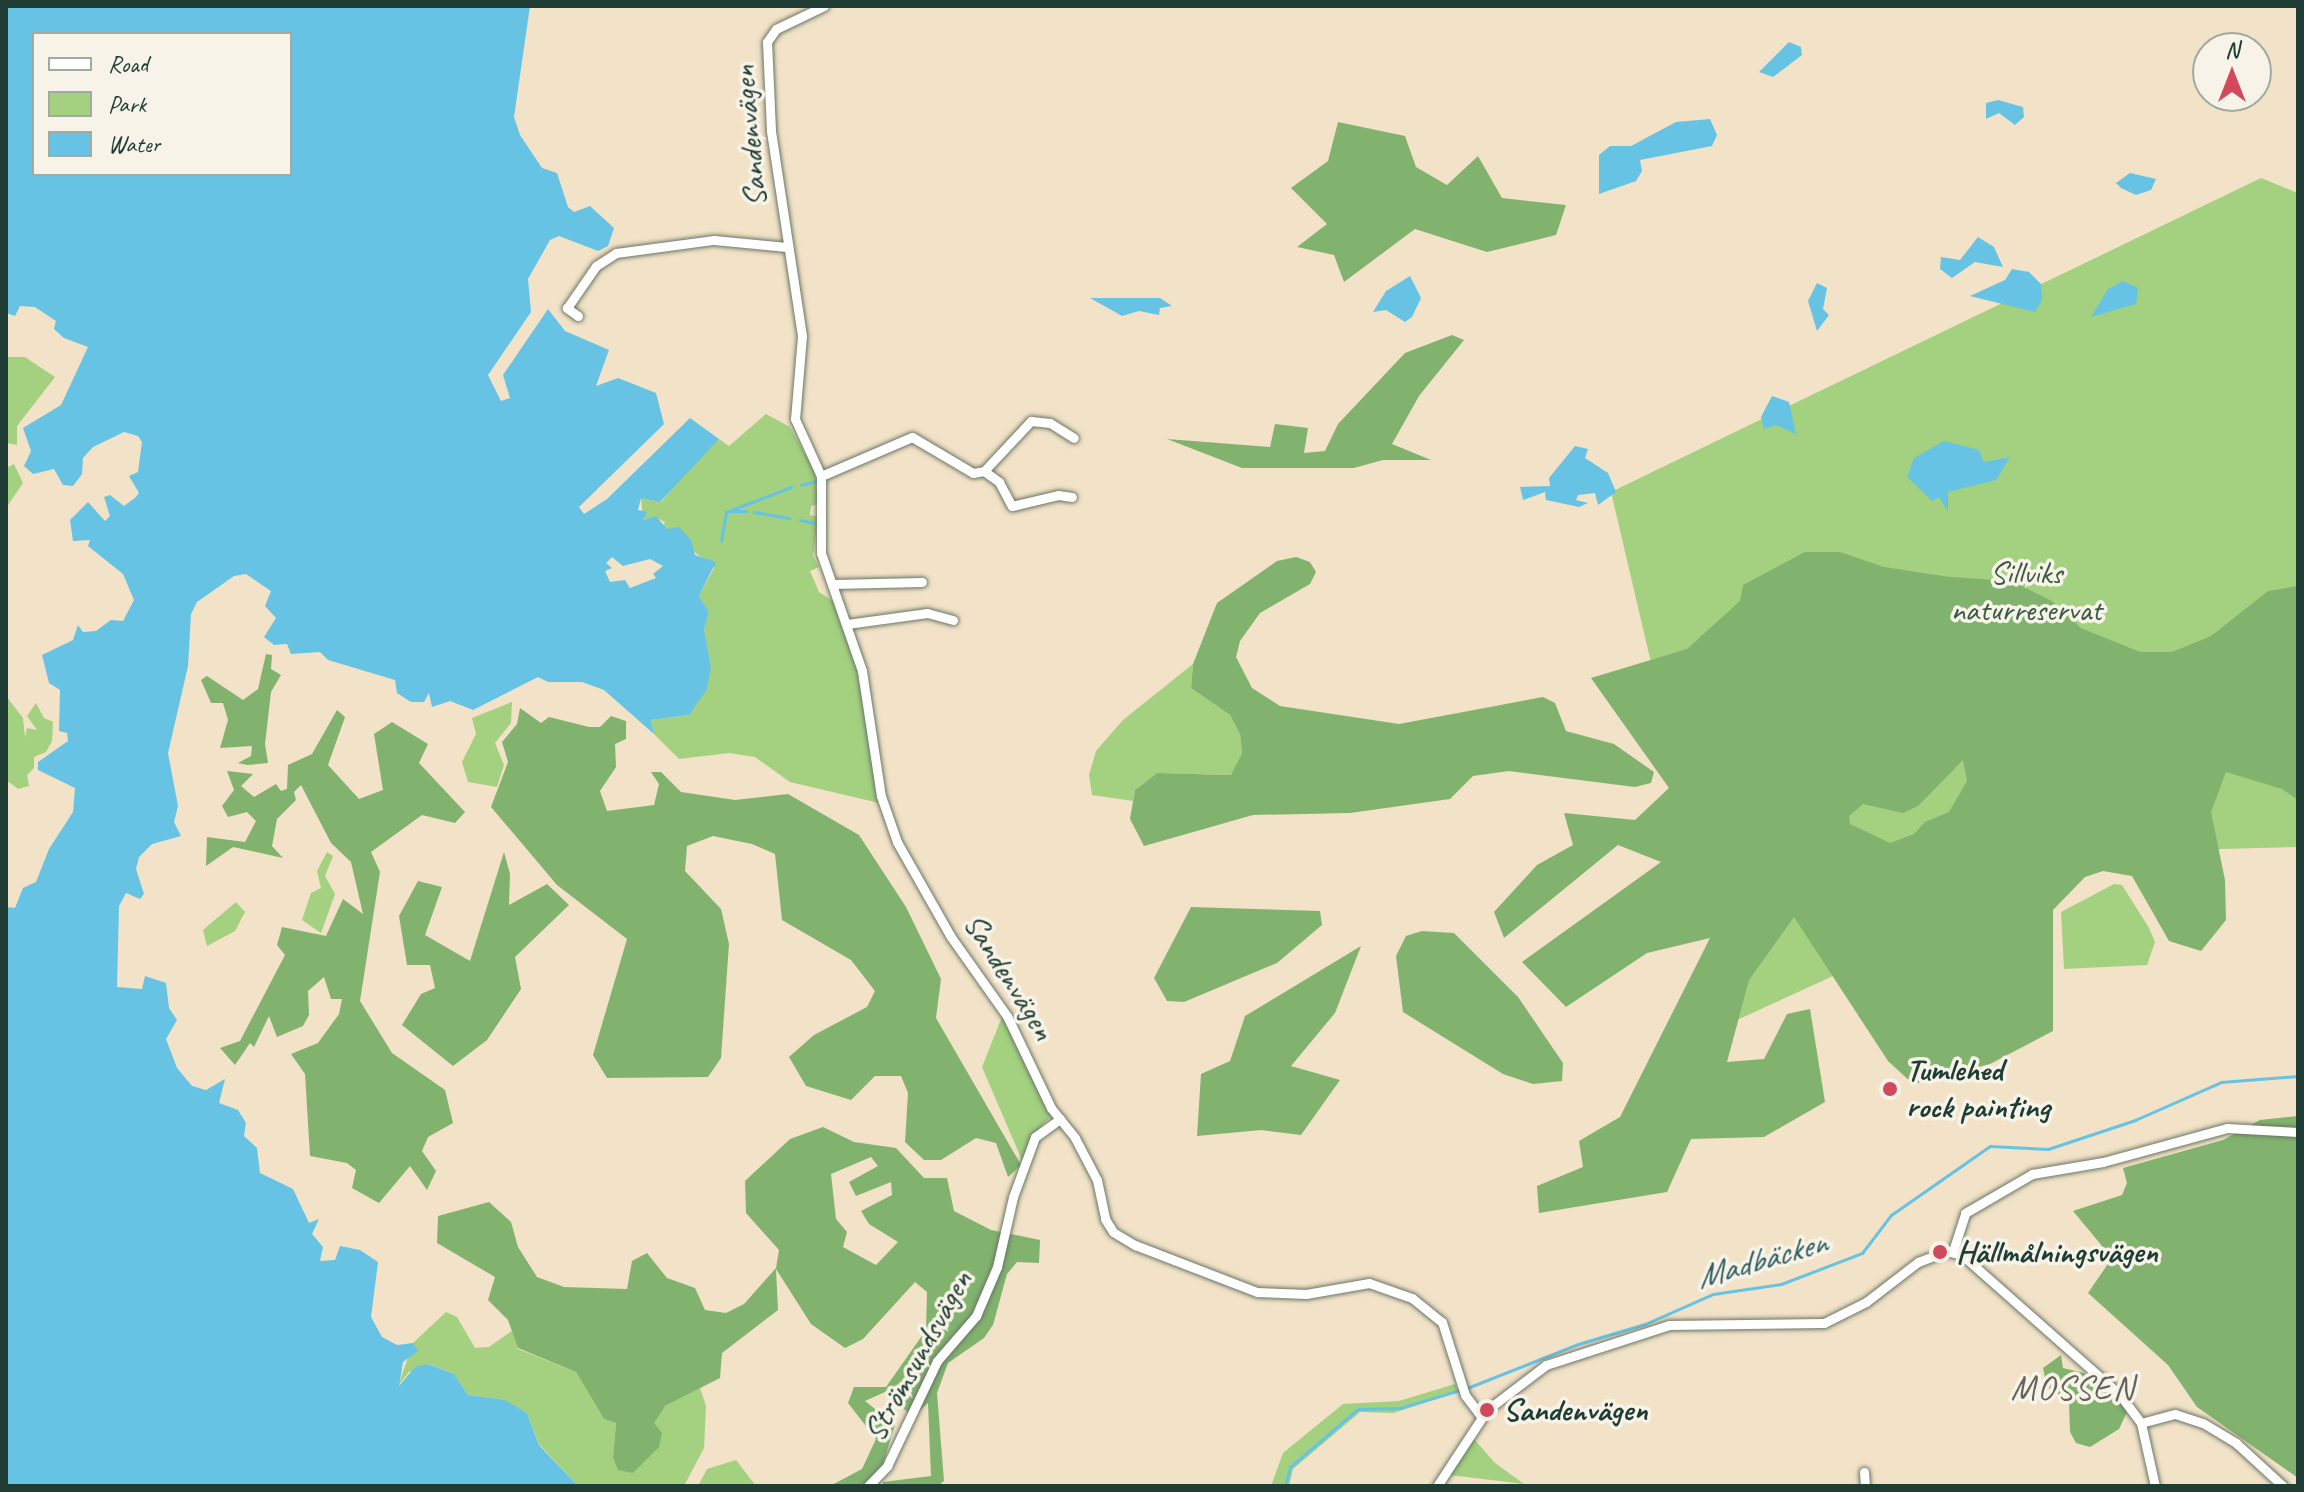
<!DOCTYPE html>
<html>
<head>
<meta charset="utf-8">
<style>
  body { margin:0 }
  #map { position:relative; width:2304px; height:1492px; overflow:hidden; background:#f2e2c7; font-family:Caveat,sans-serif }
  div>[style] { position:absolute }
  .green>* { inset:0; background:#a3d17f }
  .forest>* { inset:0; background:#82b36e }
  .water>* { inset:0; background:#66c3e4 }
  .stream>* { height:3px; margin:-1.5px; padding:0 1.5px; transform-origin:1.5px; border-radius:1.5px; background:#66c3e4 }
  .roads { filter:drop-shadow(0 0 2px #697767) drop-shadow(0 0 2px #697767) }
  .minor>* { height:9px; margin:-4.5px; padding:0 4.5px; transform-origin:4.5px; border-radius:4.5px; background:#fff }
  .dots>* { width:22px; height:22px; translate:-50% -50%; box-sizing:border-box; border:4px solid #f7f3e8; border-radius:50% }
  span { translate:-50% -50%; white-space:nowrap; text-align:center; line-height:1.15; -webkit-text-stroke:7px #f7f3e8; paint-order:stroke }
  .street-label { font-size:32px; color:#1f3d34 }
  .park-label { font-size:32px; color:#395b43 }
  .poi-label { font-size:32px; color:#1f3d34; font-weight:700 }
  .left { translate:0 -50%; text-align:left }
  .water-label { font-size:34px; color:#315e60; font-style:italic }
  .neighbourhood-label { font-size:34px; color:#63645b; letter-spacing:2px }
  .frame { position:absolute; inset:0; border:8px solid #1f3d34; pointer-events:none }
  .legend { position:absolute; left:32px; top:32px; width:260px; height:144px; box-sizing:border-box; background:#f7f3e8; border:2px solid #a1aaa0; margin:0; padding:10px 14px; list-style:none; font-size:24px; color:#1f3d34 }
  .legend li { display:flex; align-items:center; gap:16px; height:40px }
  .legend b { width:40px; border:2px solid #a1aaa0 }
  .north { position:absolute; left:2192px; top:32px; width:80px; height:80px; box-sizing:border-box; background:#f7f3e8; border:2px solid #a1aaa0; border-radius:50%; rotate:0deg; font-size:22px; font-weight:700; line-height:32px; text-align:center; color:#1f3d34 }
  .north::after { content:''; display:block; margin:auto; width:28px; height:36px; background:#d1495b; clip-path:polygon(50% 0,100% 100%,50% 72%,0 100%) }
</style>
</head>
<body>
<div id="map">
  <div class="green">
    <div style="clip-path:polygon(2261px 178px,2298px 193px,2298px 847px,2103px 852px,1735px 1021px,1611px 492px)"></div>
    <div style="clip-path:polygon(6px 357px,25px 357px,55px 377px,17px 426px,17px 445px,6px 443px)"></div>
    <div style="clip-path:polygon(766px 414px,790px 427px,815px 472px,818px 504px,811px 506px,810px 515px,818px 517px,813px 556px,819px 567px,810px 571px,819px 592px,833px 601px,857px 670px,879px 803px,790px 782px,755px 757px,729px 753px,679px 759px,654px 734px,651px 720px,689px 715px,711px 666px,704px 629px,709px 612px,699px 596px,714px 568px,663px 526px,665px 522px,655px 517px,643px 520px,641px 498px,661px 502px,711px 442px,719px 439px,729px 446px)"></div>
    <div style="clip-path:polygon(14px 464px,23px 483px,6px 508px,6px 468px)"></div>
    <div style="clip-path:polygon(1193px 664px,1191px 688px,1230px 715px,1240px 734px,1242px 753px,1232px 775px,1157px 773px,1135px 790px,1133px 801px,1092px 795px,1089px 775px,1096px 751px,1123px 720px)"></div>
    <div style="clip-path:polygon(6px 696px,23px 718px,25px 737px,27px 728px,37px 730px,27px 716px,36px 703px,44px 718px,53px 722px,52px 741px,46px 752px,34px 757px,34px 768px,27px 775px,29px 786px,18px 789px,6px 780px)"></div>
    <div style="clip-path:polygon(512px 702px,511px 723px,495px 743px,504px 765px,497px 787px,468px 782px,462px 762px,476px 734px,472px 718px)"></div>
    <div style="clip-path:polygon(327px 852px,333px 856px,325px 876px,335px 894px,321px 933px,302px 920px,311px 893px,321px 888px,317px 871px)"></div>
    <div style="clip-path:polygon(2114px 884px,2122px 885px,2149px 928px,2155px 942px,2147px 965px,2064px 969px,2061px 912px)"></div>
    <div style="clip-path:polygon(236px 902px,245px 912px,235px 931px,207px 946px,203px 930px)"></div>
    <div style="clip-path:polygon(1002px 1017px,1052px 1115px,1032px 1136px,1024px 1165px,982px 1067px)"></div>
    <div style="clip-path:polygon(446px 1312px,457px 1317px,475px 1348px,489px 1347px,513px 1330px,518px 1349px,576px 1372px,604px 1419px,616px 1423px,613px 1457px,665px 1406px,700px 1388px,706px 1406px,704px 1448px,684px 1486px,578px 1486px,539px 1444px,527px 1413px,504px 1400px,468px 1395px,454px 1374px,429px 1364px,409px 1372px,398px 1386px,413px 1343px)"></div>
    <div style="clip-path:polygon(1455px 1384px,1458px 1392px,1393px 1413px,1360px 1412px,1293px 1469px,1289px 1486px,1271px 1486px,1283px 1453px,1343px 1404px,1399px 1401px)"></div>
    <div style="clip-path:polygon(1473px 1438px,1495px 1463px,1524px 1484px,1450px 1475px)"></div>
    <div style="clip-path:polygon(736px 1460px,756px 1486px,698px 1486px,707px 1469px)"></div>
  </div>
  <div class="forest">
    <div style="clip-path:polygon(1338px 122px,1405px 136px,1416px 167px,1447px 185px,1478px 156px,1502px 198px,1566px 205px,1556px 235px,1487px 252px,1415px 229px,1344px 282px,1334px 255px,1297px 247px,1327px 224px,1291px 188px,1328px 161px)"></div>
    <div style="clip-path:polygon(1452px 335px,1464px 340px,1419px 396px,1392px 444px,1431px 460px,1383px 460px,1354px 468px,1242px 468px,1167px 439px,1270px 447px,1275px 424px,1308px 428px,1304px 453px,1325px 451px,1338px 424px,1405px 353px)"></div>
    <div style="clip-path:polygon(evenodd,1805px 552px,1840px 552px,1884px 567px,1950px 577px,2012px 581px,2052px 601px,2081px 628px,2140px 652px,2172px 652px,2211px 636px,2268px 591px,2298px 586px,2298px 800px,2282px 789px,2226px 772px,2211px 812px,2225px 880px,2226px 920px,2201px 951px,2169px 941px,2132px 876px,2103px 871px,2085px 877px,2053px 910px,2053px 1031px,1990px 1064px,1913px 1084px,1888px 1061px,1794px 917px,1749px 980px,1727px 1062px,1764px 1059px,1787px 1014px,1810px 1009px,1825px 1102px,1764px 1137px,1691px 1139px,1667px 1192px,1539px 1213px,1537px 1186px,1583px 1167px,1579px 1141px,1620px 1117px,1710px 938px,1647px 953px,1566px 1007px,1522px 962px,1661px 862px,1618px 845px,1504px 938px,1494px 912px,1537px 865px,1573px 845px,1564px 813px,1635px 820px,1669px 788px,1591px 678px,1687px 649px,1740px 601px,1743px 585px,1805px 552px,1963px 760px,1967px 781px,1949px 812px,1925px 822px,1914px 834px,1890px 843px,1850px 824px,1849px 816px,1863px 804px,1903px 813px,1918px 806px,1963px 760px)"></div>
    <div style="clip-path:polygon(1296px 557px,1310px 562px,1316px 572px,1310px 584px,1260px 613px,1240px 641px,1236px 657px,1252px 688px,1280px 706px,1399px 724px,1543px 697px,1555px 703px,1566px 731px,1614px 744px,1654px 772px,1651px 783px,1635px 787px,1509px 771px,1473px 776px,1450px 799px,1350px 813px,1253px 815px,1144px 846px,1130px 819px,1135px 790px,1157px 773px,1231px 775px,1242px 753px,1240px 734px,1230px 715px,1191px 688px,1193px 664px,1217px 603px,1277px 561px)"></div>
    <div style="clip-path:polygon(266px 654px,272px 655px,271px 669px,281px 675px,271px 692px,265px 744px,268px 763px,247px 765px,238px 763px,251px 756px,252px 746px,220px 748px,228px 720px,223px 703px,211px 703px,201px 680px,207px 676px,243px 700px,258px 689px)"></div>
    <div style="clip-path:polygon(520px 708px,541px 723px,549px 717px,589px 727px,600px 727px,611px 716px,626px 721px,626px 739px,615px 744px,616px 767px,600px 791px,607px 811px,654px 805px,659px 784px,651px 772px,661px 772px,681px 792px,735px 800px,788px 794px,859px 835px,906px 907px,941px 979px,936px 1018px,1021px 1165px,1008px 1177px,996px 1143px,976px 1138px,941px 1160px,924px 1160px,905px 1142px,908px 1093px,901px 1076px,875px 1076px,851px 1100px,806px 1086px,789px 1057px,814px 1035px,867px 1007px,875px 991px,851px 960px,782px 920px,775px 854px,752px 844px,713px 836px,687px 846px,685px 871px,721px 909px,729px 944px,721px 1058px,708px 1077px,607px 1078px,593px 1055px,627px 939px,557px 885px,491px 807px,508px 762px,502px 742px,517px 724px)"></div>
    <div style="clip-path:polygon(337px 710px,345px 717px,328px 765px,359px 799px,383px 790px,374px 734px,392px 722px,428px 744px,419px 763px,465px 812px,455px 823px,422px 815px,371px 852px,380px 872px,360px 1001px,392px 1053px,445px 1090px,453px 1123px,428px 1137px,422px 1151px,436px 1171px,427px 1190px,410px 1166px,379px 1203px,352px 1188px,356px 1170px,347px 1163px,310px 1156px,305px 1074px,291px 1054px,318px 1043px,339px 1014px,342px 999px,331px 999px,324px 977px,308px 991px,309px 1015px,303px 1026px,277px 1037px,269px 1016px,254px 1047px,250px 1043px,235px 1065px,220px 1048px,240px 1041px,285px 955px,277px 945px,282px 927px,326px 936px,343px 899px,363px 914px,351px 862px,331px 843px,301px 785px,294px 792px,296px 800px,277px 819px,272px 846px,283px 858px,233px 847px,206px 866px,207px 837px,245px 842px,256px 821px,247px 812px,228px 817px,222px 806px,234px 790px,227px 771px,253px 774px,241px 786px,254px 797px,276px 784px,281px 791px,287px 789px,288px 765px,312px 754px)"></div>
    <div style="clip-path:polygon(504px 852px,510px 874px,509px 905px,547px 884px,569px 905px,515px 957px,521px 989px,487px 1040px,453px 1066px,402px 1025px,421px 994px,435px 988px,430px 965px,407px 965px,399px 916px,418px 881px,442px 887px,425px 935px,470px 961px)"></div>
    <div style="clip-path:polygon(1191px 907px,1320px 911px,1322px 925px,1277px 963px,1184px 1002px,1167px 1001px,1154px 978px)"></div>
    <div style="clip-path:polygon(1422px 931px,1454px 933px,1518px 997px,1563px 1063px,1562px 1081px,1533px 1084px,1503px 1074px,1403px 1012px,1396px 956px,1406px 936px)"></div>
    <div style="clip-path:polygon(1361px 946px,1335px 1013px,1291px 1066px,1340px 1080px,1301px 1135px,1261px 1130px,1197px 1136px,1201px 1074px,1230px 1061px,1245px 1016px)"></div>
    <div style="clip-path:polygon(2298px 1116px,2298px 1478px,2197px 1407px,2168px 1365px,2088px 1293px,2112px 1258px,2073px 1211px,2122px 1195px,2127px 1183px,2123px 1168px,2223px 1140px,2260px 1120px)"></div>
    <div style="clip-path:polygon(evenodd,823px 1127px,854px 1142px,896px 1148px,924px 1178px,947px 1178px,954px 1211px,991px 1230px,1040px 1240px,1039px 1263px,1017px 1262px,1007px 1274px,993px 1325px,984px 1338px,948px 1363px,937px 1393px,944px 1481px,938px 1486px,883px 1486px,883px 1482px,931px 1476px,928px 1403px,913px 1417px,885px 1392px,865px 1401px,895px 1425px,883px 1464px,862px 1486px,830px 1486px,862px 1469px,876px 1439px,848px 1403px,854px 1387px,886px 1387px,926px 1330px,927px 1292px,915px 1282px,863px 1339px,845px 1348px,811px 1324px,776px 1269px,778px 1310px,722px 1353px,720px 1378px,665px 1406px,654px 1423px,662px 1433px,659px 1447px,633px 1473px,618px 1470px,613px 1457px,616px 1423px,604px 1419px,576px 1372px,518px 1348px,508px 1320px,488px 1300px,495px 1277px,437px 1243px,438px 1216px,489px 1202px,511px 1222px,518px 1247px,537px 1277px,564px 1287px,627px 1289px,632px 1261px,647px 1253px,667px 1278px,695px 1288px,705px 1310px,726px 1313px,744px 1304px,776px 1268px,779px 1250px,746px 1213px,745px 1181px,790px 1139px,823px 1127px,871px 1157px,878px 1166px,849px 1182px,856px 1196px,891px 1182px,892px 1195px,861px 1211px,869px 1224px,898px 1242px,876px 1265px,843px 1247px,847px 1232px,836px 1219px,831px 1174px,871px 1157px)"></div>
    <div style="clip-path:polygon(2061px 1355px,2063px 1368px,2084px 1373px,2115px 1394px,2127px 1412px,2119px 1429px,2090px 1447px,2076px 1443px,2070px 1432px,2069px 1402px,2047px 1387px,2043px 1368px)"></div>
  </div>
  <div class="water">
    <div style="clip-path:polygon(evenodd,6px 6px,530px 6px,514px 117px,520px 135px,542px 168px,557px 173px,568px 207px,574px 212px,590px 206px,614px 228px,608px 246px,598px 251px,559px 236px,550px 240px,528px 279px,531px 312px,488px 375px,501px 401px,510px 398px,503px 375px,548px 309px,565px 331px,609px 350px,596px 386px,618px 378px,656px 393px,664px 424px,579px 507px,584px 514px,607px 499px,690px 418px,719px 439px,660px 502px,641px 498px,638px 510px,647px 512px,643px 520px,656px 516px,667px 529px,679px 527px,691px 540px,695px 555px,716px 562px,699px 596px,709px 612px,704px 629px,711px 666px,707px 689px,689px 715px,651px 720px,654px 734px,604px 690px,582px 682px,548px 682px,538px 677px,473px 710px,450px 701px,432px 707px,429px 693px,424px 702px,411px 702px,397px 693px,395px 680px,328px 660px,320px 652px,291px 654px,287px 644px,274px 645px,264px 637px,276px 618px,265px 606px,271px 591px,246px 574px,234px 576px,197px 602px,191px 614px,188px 666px,168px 753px,178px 806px,174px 822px,181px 836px,152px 844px,139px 857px,136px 869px,144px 894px,140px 899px,126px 893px,119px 906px,117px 987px,142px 989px,145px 976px,166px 983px,169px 1008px,177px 1020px,166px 1039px,177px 1068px,192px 1086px,206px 1090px,225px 1079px,219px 1103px,238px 1110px,246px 1123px,244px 1136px,257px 1148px,260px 1173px,293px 1189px,309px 1223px,319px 1219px,312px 1234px,323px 1247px,320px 1261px,335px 1260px,340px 1246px,360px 1250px,378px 1262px,371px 1317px,382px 1337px,397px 1345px,413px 1343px,418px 1351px,403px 1362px,399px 1386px,415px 1367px,428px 1364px,454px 1374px,468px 1395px,505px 1400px,527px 1413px,539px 1445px,578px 1486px,6px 1486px,6px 907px,15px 908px,23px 888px,36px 882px,49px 849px,73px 812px,75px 788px,38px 770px,38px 762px,68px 741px,67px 733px,59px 731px,60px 690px,49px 683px,42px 655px,73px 640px,78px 625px,83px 632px,96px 631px,111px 620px,123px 621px,134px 600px,123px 574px,88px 546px,90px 540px,73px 541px,70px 520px,88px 502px,105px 521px,110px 516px,104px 497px,110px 495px,124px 506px,135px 498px,139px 493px,129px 476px,138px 472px,142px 442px,138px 436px,124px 432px,93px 447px,83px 458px,82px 474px,73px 486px,63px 485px,54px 469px,33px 474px,24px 466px,31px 451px,23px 428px,61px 405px,88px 347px,64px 338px,54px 329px,56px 321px,35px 307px,20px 306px,15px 316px,6px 313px,6px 6px,34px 34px,290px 34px,290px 174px,34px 174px,34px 34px,6px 6px,612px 557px,623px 566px,650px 559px,663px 566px,653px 574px,656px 578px,630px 588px,625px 580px,610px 582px,605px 571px,612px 568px,606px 563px,612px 557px)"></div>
    <div style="clip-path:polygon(1789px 42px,1801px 47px,1802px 55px,1773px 77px,1759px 72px)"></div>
    <div style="clip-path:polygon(1998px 100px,2023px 107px,2024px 117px,2015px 125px,1999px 113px,1986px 119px,1986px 103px)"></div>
    <div style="clip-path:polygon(1710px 119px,1717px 135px,1712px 146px,1640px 160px,1642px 171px,1636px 181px,1599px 194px,1599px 155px,1610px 146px,1631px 146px,1676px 122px)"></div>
    <div style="clip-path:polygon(2130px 173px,2156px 179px,2151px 190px,2136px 195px,2121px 188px,2116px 183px)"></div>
    <div style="clip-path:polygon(1978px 237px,1994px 247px,2003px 267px,1975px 262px,1952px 278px,1940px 269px,1941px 257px,1960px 260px)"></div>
    <div style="clip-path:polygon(2012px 269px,2029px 272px,2041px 284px,2042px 300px,2035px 312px,1970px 296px,2005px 280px)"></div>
    <div style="clip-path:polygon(1410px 276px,1421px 298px,1412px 317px,1405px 322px,1386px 310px,1373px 312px,1386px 291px)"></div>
    <div style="clip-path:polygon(2123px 281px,2138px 288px,2136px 304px,2091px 317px,2108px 289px)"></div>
    <div style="clip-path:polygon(1817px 283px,1827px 288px,1823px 309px,1829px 315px,1817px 331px,1808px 301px)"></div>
    <div style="clip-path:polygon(1090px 298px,1160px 298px,1172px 306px,1160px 308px,1159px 315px,1139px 311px,1122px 316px)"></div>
    <div style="clip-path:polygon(1772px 396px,1789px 402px,1796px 434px,1776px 425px,1764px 429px,1761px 417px)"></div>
    <div style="clip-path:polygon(1944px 441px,1979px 450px,1984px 462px,2010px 457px,1996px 480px,1948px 492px,1948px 512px,1939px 497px,1932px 501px,1907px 477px,1914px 458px)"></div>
    <div style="clip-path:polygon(1575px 446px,1588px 449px,1585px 458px,1608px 473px,1616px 492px,1598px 505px,1595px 493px,1578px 495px,1576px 500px,1588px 503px,1579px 507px,1546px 500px,1545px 492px,1523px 500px,1520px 487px,1550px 486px,1549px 478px)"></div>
  </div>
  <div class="stream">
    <div style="left:801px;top:485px;width:16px;rotate:-15deg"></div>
    <div style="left:730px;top:511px;width:16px"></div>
    <div style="left:754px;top:512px;width:36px;rotate:10deg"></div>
    <div style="left:800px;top:520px;width:14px;rotate:12deg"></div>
    <div style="left:721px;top:541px;width:29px;rotate:-80deg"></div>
    <div style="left:726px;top:512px;width:70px;rotate:-21deg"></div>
    <div style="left:1467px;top:1388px;width:119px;rotate:-21.6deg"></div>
    <div style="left:1578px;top:1344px;width:70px;rotate:-16.6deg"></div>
    <div style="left:1645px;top:1324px;width:74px;rotate:-23.8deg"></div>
    <div style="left:1713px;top:1294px;width:69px;rotate:-8.4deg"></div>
    <div style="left:1781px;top:1284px;width:87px;rotate:-20.9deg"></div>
    <div style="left:1862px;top:1253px;width:48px;rotate:-52.7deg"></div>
    <div style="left:1891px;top:1215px;width:121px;rotate:-34.9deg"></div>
    <div style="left:1990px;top:1146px;width:58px;rotate:3deg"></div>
    <div style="left:2048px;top:1149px;width:92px;rotate:-18.4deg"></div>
    <div style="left:2135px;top:1120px;width:94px;rotate:-23.8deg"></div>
    <div style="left:2221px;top:1082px;width:77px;rotate:-4.5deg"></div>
    <div style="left:1285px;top:1486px;width:20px;rotate:-75deg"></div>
    <div style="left:1290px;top:1467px;width:89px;rotate:-40.5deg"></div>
    <div style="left:1358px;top:1409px;width:42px;rotate:-1.4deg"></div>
    <div style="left:1400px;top:1408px;width:63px;rotate:-16.7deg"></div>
  </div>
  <div class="roads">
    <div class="minor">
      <div style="left:824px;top:6px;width:53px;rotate:154.4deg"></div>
      <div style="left:776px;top:29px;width:16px;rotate:125deg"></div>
      <div style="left:767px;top:42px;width:89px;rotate:87.4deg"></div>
      <div style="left:771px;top:131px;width:207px;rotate:81.4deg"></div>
      <div style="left:802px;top:336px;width:83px;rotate:94.8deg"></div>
      <div style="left:795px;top:419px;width:63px;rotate:65.5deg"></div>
      <div style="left:821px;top:476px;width:77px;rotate:90deg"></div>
      <div style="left:821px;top:553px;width:125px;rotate:70.8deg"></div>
      <div style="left:862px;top:671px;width:126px;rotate:81.4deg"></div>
      <div style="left:881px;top:796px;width:49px;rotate:70.8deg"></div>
      <div style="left:897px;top:842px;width:109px;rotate:60.4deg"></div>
      <div style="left:951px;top:937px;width:97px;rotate:54.7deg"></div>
      <div style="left:1007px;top:1016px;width:102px;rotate:64.4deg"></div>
      <div style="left:1051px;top:1108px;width:38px;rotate:51deg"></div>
      <div style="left:1075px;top:1138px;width:47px;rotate:62.4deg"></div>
      <div style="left:1097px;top:1180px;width:40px;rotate:78deg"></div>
      <div style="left:1105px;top:1219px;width:15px;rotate:58deg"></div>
      <div style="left:1113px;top:1232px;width:26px;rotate:31deg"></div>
      <div style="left:1135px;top:1245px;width:131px;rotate:21.1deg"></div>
      <div style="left:1257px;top:1292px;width:49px;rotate:2.3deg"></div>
      <div style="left:1306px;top:1294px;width:64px;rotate:-9.9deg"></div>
      <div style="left:1369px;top:1283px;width:46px;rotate:19.2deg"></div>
      <div style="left:1412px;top:1298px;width:38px;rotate:39deg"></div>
      <div style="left:1442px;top:1322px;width:77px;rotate:72.5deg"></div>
      <div style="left:1465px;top:1395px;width:26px;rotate:53deg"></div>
      <div style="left:578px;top:316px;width:14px;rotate:-144deg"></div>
      <div style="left:567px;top:308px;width:51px;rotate:-55.4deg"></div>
      <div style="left:596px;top:266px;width:24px;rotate:-33deg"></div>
      <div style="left:616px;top:253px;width:99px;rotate:-7.6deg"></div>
      <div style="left:714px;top:240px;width:73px;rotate:5.5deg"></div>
      <div style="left:984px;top:471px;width:19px;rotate:36deg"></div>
      <div style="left:999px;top:482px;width:27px;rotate:62deg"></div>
      <div style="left:1012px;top:506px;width:47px;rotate:-13.4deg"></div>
      <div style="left:1058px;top:495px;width:14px;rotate:8deg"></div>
      <div style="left:821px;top:476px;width:99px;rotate:-23.2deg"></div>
      <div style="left:912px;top:437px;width:71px;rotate:30.5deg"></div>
      <div style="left:973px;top:473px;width:11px;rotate:-10deg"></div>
      <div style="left:984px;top:471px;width:69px;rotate:-46.8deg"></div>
      <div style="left:1031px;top:421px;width:19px;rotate:6deg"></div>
      <div style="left:1050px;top:423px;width:28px;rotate:32deg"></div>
      <div style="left:832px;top:584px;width:90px;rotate:-1.3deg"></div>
      <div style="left:847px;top:624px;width:81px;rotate:-7.8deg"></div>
      <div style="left:927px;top:613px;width:27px;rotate:15deg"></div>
      <div style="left:1953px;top:1251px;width:40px;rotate:-72deg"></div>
      <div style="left:1965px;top:1213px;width:78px;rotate:-30.2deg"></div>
      <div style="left:2032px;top:1174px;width:72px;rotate:-9.6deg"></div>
      <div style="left:2103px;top:1162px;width:129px;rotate:-15.3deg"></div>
      <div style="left:2227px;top:1128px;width:71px;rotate:3.2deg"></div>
      <div style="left:2141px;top:1423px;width:35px;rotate:-15deg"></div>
      <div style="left:2175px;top:1414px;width:29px;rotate:18deg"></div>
      <div style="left:2203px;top:1423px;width:39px;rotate:31deg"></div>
      <div style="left:2236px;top:1443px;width:64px;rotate:42.5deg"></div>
      <div style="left:1864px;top:1472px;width:14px;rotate:86deg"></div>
      <div style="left:868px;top:1486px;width:28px;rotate:-46deg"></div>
      <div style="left:887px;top:1466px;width:116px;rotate:-64.5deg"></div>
      <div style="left:937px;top:1361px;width:60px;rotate:-49.1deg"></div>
      <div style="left:976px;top:1316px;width:53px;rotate:-66.8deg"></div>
      <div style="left:997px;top:1267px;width:72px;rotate:-77.1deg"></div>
      <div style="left:1013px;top:1197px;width:64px;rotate:-69.9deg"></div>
      <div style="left:1035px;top:1137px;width:31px;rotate:-36deg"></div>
      <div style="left:1437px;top:1486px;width:91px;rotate:-56.7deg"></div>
      <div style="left:1487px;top:1410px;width:74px;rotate:-37.3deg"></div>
      <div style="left:1546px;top:1365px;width:129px;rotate:-18deg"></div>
      <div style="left:1669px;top:1325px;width:155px;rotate:-0.7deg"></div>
      <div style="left:1824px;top:1323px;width:47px;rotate:-26.6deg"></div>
      <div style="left:1866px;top:1302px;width:66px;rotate:-37.6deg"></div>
      <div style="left:1918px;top:1262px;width:30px;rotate:-21deg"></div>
      <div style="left:1946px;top:1251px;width:16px;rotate:14deg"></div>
      <div style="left:1962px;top:1255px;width:211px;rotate:41.5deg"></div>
      <div style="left:2120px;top:1395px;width:35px;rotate:53deg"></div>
      <div style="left:2141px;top:1423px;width:65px;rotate:77.5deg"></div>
    </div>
  </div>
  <div class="dots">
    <div style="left:1890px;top:1089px;background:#d1495b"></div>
    <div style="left:1940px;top:1252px;background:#d1495b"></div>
    <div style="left:1487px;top:1410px;background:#d1495b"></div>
  </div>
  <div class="street-label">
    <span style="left:750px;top:136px;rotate:-95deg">Sandenvägen</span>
    <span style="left:1009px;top:977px;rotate:58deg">Sandenvägen</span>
    <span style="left:918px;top:1356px;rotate:-61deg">Strömsundsvägen</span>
  </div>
  <div class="park-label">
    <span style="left:2026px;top:592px">Sillviks<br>naturreservat</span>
  </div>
  <div class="poi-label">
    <span class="left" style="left:1906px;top:1089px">Tumlehed<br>rock painting</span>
    <span class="left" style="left:1956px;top:1252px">Hällmålningsvägen</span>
    <span class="left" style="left:1503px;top:1410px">Sandenvägen</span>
  </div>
  <div class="water-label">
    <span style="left:1761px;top:1259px;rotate:-16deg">Madbäcken</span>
  </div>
  <div class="neighbourhood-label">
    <span style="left:2073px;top:1388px">MOSSEN</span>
  </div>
  <div class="frame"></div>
  <ul class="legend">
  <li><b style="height:10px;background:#fff"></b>Road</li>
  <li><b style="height:22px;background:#a3d17f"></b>Park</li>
  <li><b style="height:22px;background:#66c3e4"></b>Water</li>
  </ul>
  <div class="north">N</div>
</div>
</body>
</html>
